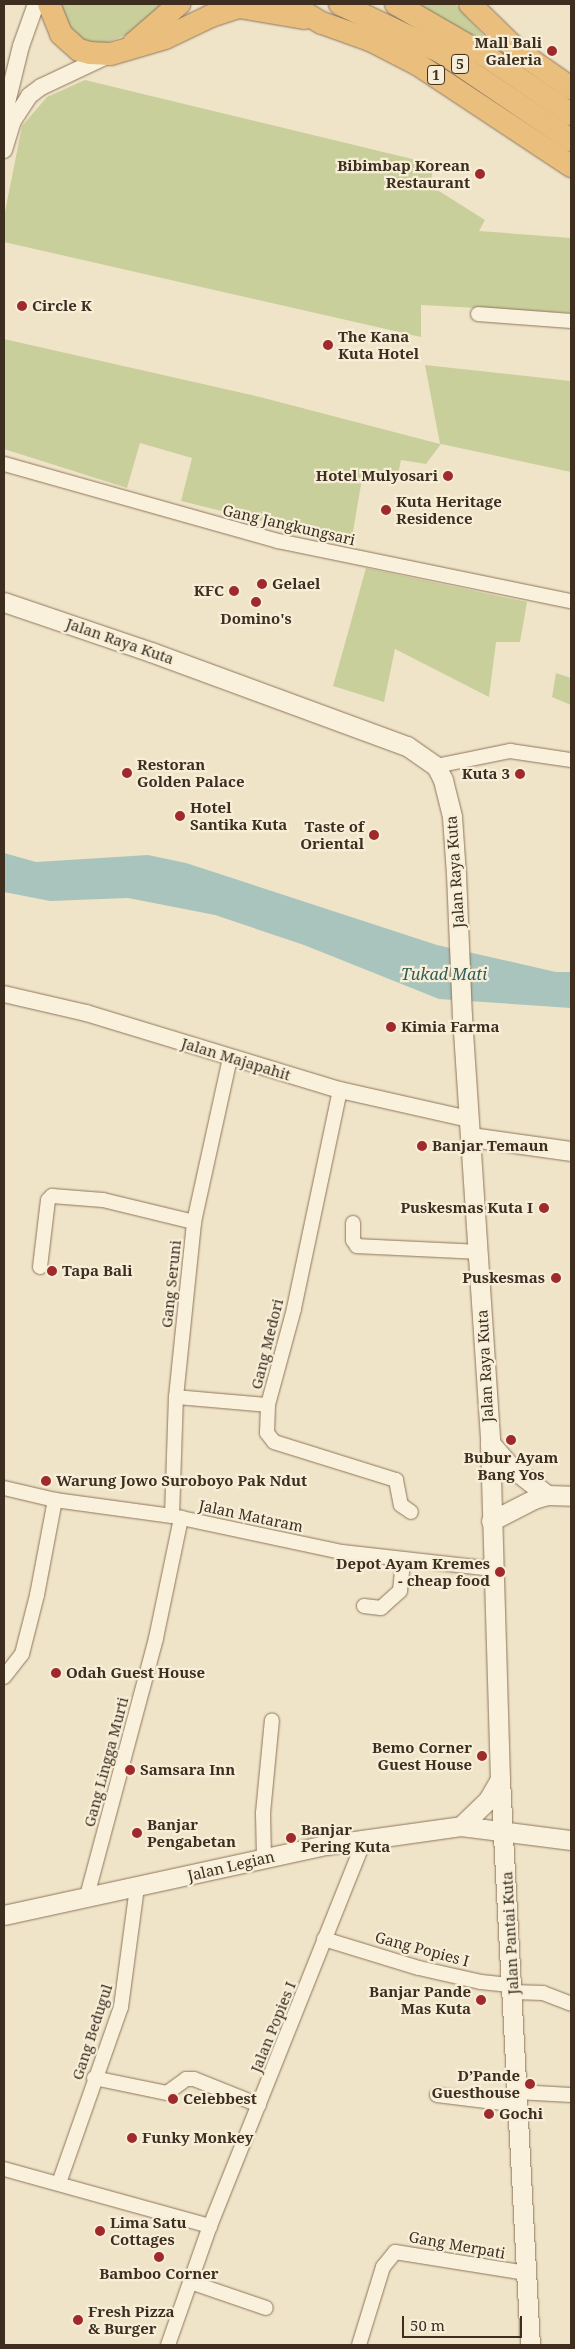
<!DOCTYPE html>
<html>
<head>
<meta charset="utf-8">
<style>
  body { margin:0 }
  #map { position:relative; width:575px; height:2349px; overflow:hidden; background:#f0e4c8; font-family:"Noto Serif",serif }
  div>[style] { position:absolute }
  .green>* { inset:0; background:#c9cf9b }
  .water>* { inset:0; background:#a9c4bc }
  .roads { filter:drop-shadow(0 0 1px #8d765c) drop-shadow(0 0 1px #8d765c) }
  .minor>* { height:14px; margin:-7px; padding:0 7px; transform-origin:7px; border-radius:7px; background:#faf1dc }
  .tertiary>* { height:16px; margin:-8px; padding:0 8px; transform-origin:8px; border-radius:8px; background:#faf1dc }
  .secondary>* { height:19px; margin:-9.5px; padding:0 9.5px; transform-origin:9.5px; border-radius:9.5px; background:#faf1dc }
  .trunk>* { height:22px; margin:-11px; padding:0 11px; transform-origin:11px; border-radius:11px; background:#eabe7c }
  .dots>* { width:14px; height:14px; translate:-50% -50%; box-sizing:border-box; border:2px solid #f7eed8; border-radius:50% }
  span { translate:-50% -50%; white-space:nowrap; text-align:center; line-height:1.15; -webkit-text-stroke:4.5px #f7eed8; paint-order:stroke }
  .shield-label span { padding:1px 4px; background:#f7eed8; border:1px solid; border-radius:4px; -webkit-text-stroke-width:0 }
  .shield-label { font-size:14px; color:#3d2e20; font-weight:700 }
  .poi-label { font-size:15px; color:#3d2e20; font-weight:700 }
  .right { translate:-100% -50%; text-align:right }
  .left { translate:0 -50%; text-align:left }
  .street-label { font-size:15px; color:#3d2e20 }
  .water-label { font-size:16px; color:#2f5d5a; font-style:italic }
  .frame { position:absolute; inset:0; border:5px solid #3d2e20; pointer-events:none }
  .scale { position:absolute; left:402px; top:2316px; width:120px; height:22px; box-sizing:border-box; border:2px solid #3d2e20; border-top:0; padding-left:6px; font-size:15px; line-height:18px; white-space:nowrap; color:#3d2e20; -webkit-text-stroke:4px #f7eed8; paint-order:stroke }
</style>
</head>
<body>
<div id="map">
  <div class="green">
    <div style="clip-path:polygon(55px 4px,172px 4px,147px 26px,95px 48px,68px 29px)"></div>
    <div style="clip-path:polygon(416px 4px,455px 4px,496px 49px)"></div>
    <div style="clip-path:polygon(85px 80px,433px 164px,431px 186px,485px 220px,479px 231px,571px 238px,571px 313px,421px 305px,421px 337px,4px 242px,4px 217px,22px 126px,47px 97px)"></div>
    <div style="clip-path:polygon(4px 339px,260px 397px,440px 444px,425px 365px,571px 381px,571px 472px,441px 444px,426px 464px,401px 460px,396px 484px,362px 479px,351px 543px,181px 501px,192px 458px,140px 443px,127px 488px,4px 449px)"></div>
    <div style="clip-path:polygon(366px 568px,527px 602px,520px 642px,496px 642px,489px 697px,395px 649px,384px 702px,333px 686px)"></div>
    <div style="clip-path:polygon(556px 673px,571px 678px,571px 705px,552px 697px)"></div>
  </div>
  <div class="water">
    <div style="clip-path:polygon(4px 853px,36px 862px,148px 855px,186px 863px,437px 945px,556px 972px,571px 972px,571px 1008px,439px 999px,304px 945px,215px 915px,128px 898px,50px 901px,4px 892px)"></div>
  </div>
  <div class="roads">
    <div class="minor">
      <div style="left:478px;top:314px;width:93px;rotate:4.3deg"></div>
      <div style="left:4px;top:464px;width:285px;rotate:15.7deg"></div>
      <div style="left:278px;top:541px;width:299px;rotate:11.6deg"></div>
      <div style="left:436px;top:766px;width:76px;rotate:-11.5deg"></div>
      <div style="left:510px;top:751px;width:62px;rotate:8.4deg"></div>
      <div style="left:340px;top:1090px;width:224px;rotate:101.9deg"></div>
      <div style="left:294px;top:1309px;width:99px;rotate:105.2deg"></div>
      <div style="left:268px;top:1405px;width:28px;rotate:92deg"></div>
      <div style="left:267px;top:1433px;width:11px;rotate:52deg"></div>
      <div style="left:274px;top:1442px;width:128px;rotate:17.3deg"></div>
      <div style="left:396px;top:1480px;width:25px;rotate:79deg"></div>
      <div style="left:401px;top:1505px;width:12px;rotate:35deg"></div>
      <div style="left:353px;top:1223px;width:17px;rotate:90deg"></div>
      <div style="left:353px;top:1240px;width:7px;rotate:56deg"></div>
      <div style="left:357px;top:1246px;width:122px;rotate:2.8deg"></div>
      <div style="left:40px;top:1267px;width:67px;rotate:-83.2deg"></div>
      <div style="left:48px;top:1200px;width:6px;rotate:-45deg"></div>
      <div style="left:52px;top:1196px;width:51px;rotate:4.5deg"></div>
      <div style="left:103px;top:1200px;width:94px;rotate:13.6deg"></div>
      <div style="left:176px;top:1397px;width:92px;rotate:5deg"></div>
      <div style="left:4px;top:1488px;width:52px;rotate:13.2deg"></div>
      <div style="left:55px;top:1500px;width:118px;rotate:7.8deg"></div>
      <div style="left:172px;top:1516px;width:174px;rotate:12deg"></div>
      <div style="left:342px;top:1552px;width:152px;rotate:6.4deg"></div>
      <div style="left:172px;top:1516px;width:119px;rotate:-88.1deg"></div>
      <div style="left:176px;top:1397px;width:176px;rotate:-84.1deg"></div>
      <div style="left:194px;top:1222px;width:168px;rotate:-77.6deg"></div>
      <div style="left:364px;top:1606px;width:17px;rotate:7deg"></div>
      <div style="left:381px;top:1608px;width:25px;rotate:-42deg"></div>
      <div style="left:400px;top:1591px;width:29px;rotate:-84deg"></div>
      <div style="left:4px;top:1677px;width:29px;rotate:-52deg"></div>
      <div style="left:22px;top:1654px;width:61px;rotate:-75.7deg"></div>
      <div style="left:37px;top:1595px;width:97px;rotate:-79.3deg"></div>
      <div style="left:264px;top:1858px;width:45px;rotate:-91.3deg"></div>
      <div style="left:263px;top:1813px;width:93px;rotate:-84.5deg"></div>
      <div style="left:87px;top:1896px;width:267px;rotate:-75deg"></div>
      <div style="left:156px;top:1638px;width:123px;rotate:-78.2deg"></div>
      <div style="left:324px;top:1939px;width:99px;rotate:17deg"></div>
      <div style="left:419px;top:1968px;width:64px;rotate:12.7deg"></div>
      <div style="left:481px;top:1982px;width:31px;rotate:6deg"></div>
      <div style="left:513px;top:1992px;width:30px;rotate:2deg"></div>
      <div style="left:543px;top:1993px;width:30px;rotate:21deg"></div>
      <div style="left:94px;top:2078px;width:75px;rotate:11.6deg"></div>
      <div style="left:167px;top:2093px;width:24px;rotate:-36deg"></div>
      <div style="left:186px;top:2079px;width:8px"></div>
      <div style="left:194px;top:2079px;width:70px;rotate:21.8deg"></div>
      <div style="left:517px;top:2092px;width:54px;rotate:3.2deg"></div>
      <div style="left:437px;top:2095px;width:82px;rotate:7deg"></div>
      <div style="left:4px;top:2169px;width:214px;rotate:15.5deg"></div>
      <div style="left:59px;top:2183px;width:187px;rotate:-70.6deg"></div>
      <div style="left:121px;top:2007px;width:121px;rotate:-82.4deg"></div>
      <div style="left:190px;top:2282px;width:80px;rotate:18.9deg"></div>
      <div style="left:168px;top:2345px;width:126px;rotate:-70.6deg"></div>
      <div style="left:210px;top:2226px;width:416px;rotate:-68.2deg"></div>
      <div style="left:359px;top:2345px;width:82px;rotate:-72.9deg"></div>
      <div style="left:383px;top:2267px;width:19px;rotate:-51deg"></div>
      <div style="left:395px;top:2252px;width:133px;rotate:9.1deg"></div>
    </div>
    <div class="tertiary">
      <div style="left:4px;top:115px;width:71px;rotate:-76.2deg"></div>
      <div style="left:21px;top:46px;width:45px;rotate:-70.3deg"></div>
      <div style="left:4px;top:150px;width:30px;rotate:-73deg"></div>
      <div style="left:13px;top:121px;width:30px;rotate:-57deg"></div>
      <div style="left:29px;top:96px;width:15px;rotate:-37deg"></div>
      <div style="left:41px;top:87px;width:75px;rotate:-25.2deg"></div>
      <div style="left:4px;top:994px;width:84px;rotate:13deg"></div>
      <div style="left:86px;top:1013px;width:265px;rotate:16.9deg"></div>
      <div style="left:340px;top:1090px;width:132px;rotate:12.7deg"></div>
    </div>
    <div class="secondary">
      <div style="left:4px;top:602px;width:155px;rotate:18.8deg"></div>
      <div style="left:151px;top:652px;width:273px;rotate:20.2deg"></div>
      <div style="left:407px;top:746px;width:35px;rotate:35deg"></div>
      <div style="left:436px;top:766px;width:16px;rotate:63deg"></div>
      <div style="left:443px;top:780px;width:38px;rotate:76deg"></div>
      <div style="left:452px;top:817px;width:57px;rotate:86deg"></div>
      <div style="left:456px;top:874px;width:142px;rotate:87.6deg"></div>
      <div style="left:462px;top:1016px;width:428px;rotate:86.2deg"></div>
      <div style="left:490px;top:1443px;width:336px;rotate:88.3deg"></div>
      <div style="left:500px;top:1779px;width:567px;rotate:86.97deg"></div>
      <div style="left:471px;top:1137px;width:101px;rotate:8deg"></div>
      <div style="left:490px;top:1443px;width:32px;rotate:49deg"></div>
      <div style="left:511px;top:1467px;width:46px;rotate:37.9deg"></div>
      <div style="left:491px;top:1521px;width:48px;rotate:-27.1deg"></div>
      <div style="left:534px;top:1499px;width:14px;rotate:-17deg"></div>
      <div style="left:547px;top:1495px;width:24px;rotate:2deg"></div>
      <div style="left:461px;top:1826px;width:37px;rotate:-44deg"></div>
      <div style="left:488px;top:1800px;width:24px;rotate:-60deg"></div>
      <div style="left:4px;top:1915px;width:330px;rotate:-12.3deg"></div>
      <div style="left:326px;top:1845px;width:136px;rotate:-8deg"></div>
      <div style="left:461px;top:1826px;width:111px;rotate:7.3deg"></div>
    </div>
    <div class="trunk">
      <div style="left:49px;top:4px;width:32px;rotate:68deg"></div>
      <div style="left:61px;top:34px;width:24px;rotate:42deg"></div>
      <div style="left:79px;top:50px;width:11px;rotate:15deg"></div>
      <div style="left:90px;top:53px;width:21px;rotate:3deg"></div>
      <div style="left:111px;top:54px;width:56px;rotate:-16.5deg"></div>
      <div style="left:165px;top:38px;width:51px;rotate:-25.6deg"></div>
      <div style="left:211px;top:16px;width:29px;rotate:-18deg"></div>
      <div style="left:239px;top:7px;width:66px;rotate:9.6deg"></div>
      <div style="left:290px;top:4px;width:37px;rotate:31deg"></div>
      <div style="left:322px;top:23px;width:51px;rotate:19.5deg"></div>
      <div style="left:370px;top:40px;width:53px;rotate:27.1deg"></div>
      <div style="left:417px;top:64px;width:185px;rotate:33.5deg"></div>
      <div style="left:340px;top:4px;width:112px;rotate:25.4deg"></div>
      <div style="left:441px;top:52px;width:157px;rotate:34.1deg"></div>
      <div style="left:396px;top:4px;width:104px;rotate:30deg"></div>
      <div style="left:486px;top:56px;width:103px;rotate:34.3deg"></div>
      <div style="left:470px;top:4px;width:67px;rotate:44.4deg"></div>
      <div style="left:518px;top:51px;width:65px;rotate:34.9deg"></div>
      <div style="left:134px;top:43px;width:60px;rotate:-40.9deg"></div>
    </div>
  </div>
  <div class="dots">
    <div style="left:552px;top:51px;background:#9e2a2b"></div>
    <div style="left:480px;top:174px;background:#9e2a2b"></div>
    <div style="left:22px;top:306px;background:#9e2a2b"></div>
    <div style="left:328px;top:345px;background:#9e2a2b"></div>
    <div style="left:448px;top:476px;background:#9e2a2b"></div>
    <div style="left:386px;top:510px;background:#9e2a2b"></div>
    <div style="left:262px;top:584px;background:#9e2a2b"></div>
    <div style="left:234px;top:591px;background:#9e2a2b"></div>
    <div style="left:256px;top:602px;background:#9e2a2b"></div>
    <div style="left:127px;top:773px;background:#9e2a2b"></div>
    <div style="left:520px;top:774px;background:#9e2a2b"></div>
    <div style="left:180px;top:816px;background:#9e2a2b"></div>
    <div style="left:374px;top:835px;background:#9e2a2b"></div>
    <div style="left:391px;top:1027px;background:#9e2a2b"></div>
    <div style="left:422px;top:1146px;background:#9e2a2b"></div>
    <div style="left:544px;top:1208px;background:#9e2a2b"></div>
    <div style="left:52px;top:1271px;background:#9e2a2b"></div>
    <div style="left:556px;top:1278px;background:#9e2a2b"></div>
    <div style="left:511px;top:1440px;background:#9e2a2b"></div>
    <div style="left:46px;top:1481px;background:#9e2a2b"></div>
    <div style="left:500px;top:1572px;background:#9e2a2b"></div>
    <div style="left:56px;top:1673px;background:#9e2a2b"></div>
    <div style="left:482px;top:1756px;background:#9e2a2b"></div>
    <div style="left:130px;top:1770px;background:#9e2a2b"></div>
    <div style="left:137px;top:1833px;background:#9e2a2b"></div>
    <div style="left:291px;top:1838px;background:#9e2a2b"></div>
    <div style="left:481px;top:2000px;background:#9e2a2b"></div>
    <div style="left:530px;top:2084px;background:#9e2a2b"></div>
    <div style="left:173px;top:2099px;background:#9e2a2b"></div>
    <div style="left:489px;top:2114px;background:#9e2a2b"></div>
    <div style="left:132px;top:2138px;background:#9e2a2b"></div>
    <div style="left:100px;top:2231px;background:#9e2a2b"></div>
    <div style="left:159px;top:2257px;background:#9e2a2b"></div>
    <div style="left:78px;top:2320px;background:#9e2a2b"></div>
  </div>
  <div class="shield-label">
    <span style="left:460px;top:64px">5</span>
    <span style="left:436px;top:75px">1</span>
  </div>
  <div class="poi-label">
    <span class="right" style="left:542px;top:51px">Mall Bali<br>Galeria</span>
    <span class="right" style="left:470px;top:174px">Bibimbap Korean<br>Restaurant</span>
    <span class="left" style="left:32px;top:306px">Circle K</span>
    <span class="left" style="left:338px;top:345px">The Kana<br>Kuta Hotel</span>
    <span class="right" style="left:438px;top:476px">Hotel Mulyosari</span>
    <span class="left" style="left:396px;top:510px">Kuta Heritage<br>Residence</span>
    <span class="left" style="left:272px;top:584px">Gelael</span>
    <span class="right" style="left:224px;top:591px">KFC</span>
    <span style="left:256px;top:619px">Domino's</span>
    <span class="left" style="left:137px;top:773px">Restoran<br>Golden Palace</span>
    <span class="right" style="left:510px;top:774px">Kuta 3</span>
    <span class="left" style="left:190px;top:816px">Hotel<br>Santika Kuta</span>
    <span class="right" style="left:364px;top:835px">Taste of<br>Oriental</span>
    <span class="left" style="left:401px;top:1027px">Kimia Farma</span>
    <span class="left" style="left:432px;top:1146px">Banjar Temaun</span>
    <span class="right" style="left:533px;top:1208px">Puskesmas Kuta I</span>
    <span class="left" style="left:62px;top:1271px">Tapa Bali</span>
    <span class="right" style="left:545px;top:1278px">Puskesmas</span>
    <span style="left:511px;top:1466px">Bubur Ayam<br>Bang Yos</span>
    <span class="left" style="left:56px;top:1481px">Warung Jowo Suroboyo Pak Ndut</span>
    <span class="right" style="left:490px;top:1572px">Depot Ayam Kremes<br>- cheap food</span>
    <span class="left" style="left:66px;top:1673px">Odah Guest House</span>
    <span class="right" style="left:472px;top:1756px">Bemo Corner<br>Guest House</span>
    <span class="left" style="left:140px;top:1770px">Samsara Inn</span>
    <span class="left" style="left:147px;top:1833px">Banjar<br>Pengabetan</span>
    <span class="left" style="left:301px;top:1838px">Banjar<br>Pering Kuta</span>
    <span class="right" style="left:471px;top:2000px">Banjar Pande<br>Mas Kuta</span>
    <span class="right" style="left:520px;top:2084px">D’Pande<br>Guesthouse</span>
    <span class="left" style="left:183px;top:2099px">Celebbest</span>
    <span class="left" style="left:499px;top:2114px">Gochi</span>
    <span class="left" style="left:142px;top:2138px">Funky Monkey</span>
    <span class="left" style="left:110px;top:2231px">Lima Satu<br>Cottages</span>
    <span style="left:159px;top:2274px">Bamboo Corner</span>
    <span class="left" style="left:88px;top:2320px">Fresh Pizza<br>&amp; Burger</span>
  </div>
  <div class="street-label">
    <span style="left:289px;top:525px;rotate:13deg">Gang Jangkungsari</span>
    <span style="left:120px;top:641px;rotate:19deg">Jalan Raya Kuta</span>
    <span style="left:455px;top:872px;rotate:-94deg">Jalan Raya Kuta</span>
    <span style="left:236px;top:1059px;rotate:17deg">Jalan Majapahit</span>
    <span style="left:171px;top:1284px;rotate:-84deg">Gang Seruni</span>
    <span style="left:267px;top:1344px;rotate:-76deg">Gang Medori</span>
    <span style="left:485px;top:1366px;rotate:-93deg">Jalan Raya Kuta</span>
    <span style="left:251px;top:1516px;rotate:12deg">Jalan Mataram</span>
    <span style="left:106px;top:1762px;rotate:-75deg">Gang Lingga Murti</span>
    <span style="left:231px;top:1866px;rotate:-13deg">Jalan Legian</span>
    <span style="left:510px;top:1933px;rotate:-93deg">Jalan Pantai Kuta</span>
    <span style="left:422px;top:1949px;rotate:15deg">Gang Popies I</span>
    <span style="left:273px;top:2027px;rotate:-68deg">Jalan Popies I</span>
    <span style="left:92px;top:2032px;rotate:-72deg">Gang Bedugul</span>
    <span style="left:457px;top:2245px;rotate:10deg">Gang Merpati</span>
  </div>
  <div class="water-label">
    <span style="left:444px;top:974px">Tukad Mati</span>
  </div>
  <div class="frame"></div>
  <div class="scale">50 m</div>
</div>
</body>
</html>
